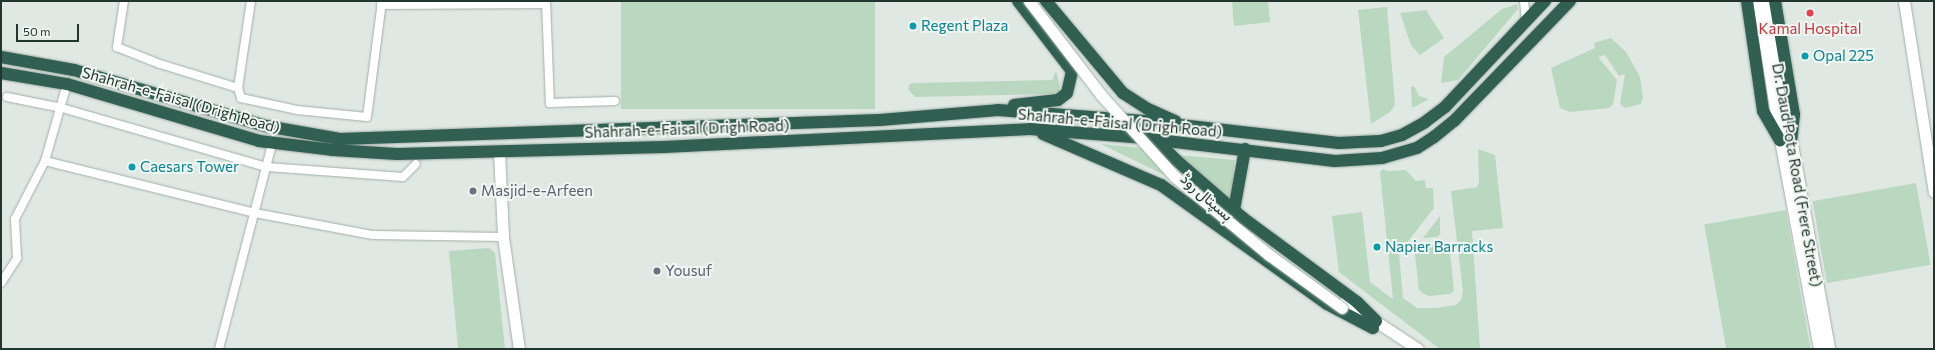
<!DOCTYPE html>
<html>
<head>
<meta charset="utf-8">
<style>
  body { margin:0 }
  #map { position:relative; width:1935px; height:350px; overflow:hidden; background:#dfe8e3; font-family:Commissioner,Vazirmatn,sans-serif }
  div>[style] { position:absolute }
  .green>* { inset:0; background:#bad7bf; transform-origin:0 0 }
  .roads { filter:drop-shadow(0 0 1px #a3afa9) drop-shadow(0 0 1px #a3afa9) }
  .street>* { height:8px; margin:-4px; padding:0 4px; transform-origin:4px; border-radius:4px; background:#fff }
  .secondary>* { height:11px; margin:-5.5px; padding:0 5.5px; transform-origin:5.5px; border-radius:5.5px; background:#fff }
  .highway>* { height:12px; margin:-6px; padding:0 6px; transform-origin:6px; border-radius:6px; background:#315f51 }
  .bridges { filter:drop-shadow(0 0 1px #9fb3aa) drop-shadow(0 0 1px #9fb3aa) }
  .secondary-bridge>* { height:11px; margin:-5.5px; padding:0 5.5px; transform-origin:5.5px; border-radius:5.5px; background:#fff }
  .dots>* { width:11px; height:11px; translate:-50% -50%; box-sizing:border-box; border:2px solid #eff5f1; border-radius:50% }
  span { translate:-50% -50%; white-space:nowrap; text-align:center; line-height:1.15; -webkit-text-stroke:4px #eff5f1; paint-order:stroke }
  .culture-label { font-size:15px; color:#0d838f }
  .left { translate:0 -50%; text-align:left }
  .health-label { font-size:15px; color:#be3a42 }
  .street-label { font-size:15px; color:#22362f }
  .worship-label { font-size:15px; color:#5b616d }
  .frame { position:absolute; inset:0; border:2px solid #22362f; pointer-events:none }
  .scale { position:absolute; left:16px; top:24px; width:63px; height:18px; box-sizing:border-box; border:2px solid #22362f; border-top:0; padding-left:5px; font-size:12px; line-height:14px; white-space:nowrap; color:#22362f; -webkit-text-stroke:3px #eff5f1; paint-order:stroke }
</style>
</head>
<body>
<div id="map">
  <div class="green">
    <div style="left:621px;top:1px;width:254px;height:108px"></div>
    <div style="clip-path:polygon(1232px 1px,1268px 1px,1270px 22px,1234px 26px)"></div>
    <div style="clip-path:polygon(1517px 4px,1518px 9px,1458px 80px,1441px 83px,1444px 57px,1502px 9px)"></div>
    <div style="clip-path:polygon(1387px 7px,1395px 105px,1390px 112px,1371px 124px,1358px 10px)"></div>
    <div style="clip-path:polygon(1426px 10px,1444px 38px,1420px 55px,1411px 45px,1400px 13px)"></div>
    <div style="clip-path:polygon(1611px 38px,1626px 52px,1640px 77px,1643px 98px,1641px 104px,1625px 108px,1620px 104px,1625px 74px,1619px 76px,1605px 55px,1598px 57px,1617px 80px,1613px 104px,1609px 108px,1570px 112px,1560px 108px,1551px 68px,1595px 48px,1594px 43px)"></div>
    <div style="clip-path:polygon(1056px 71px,1060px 86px,1059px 91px,1052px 94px,915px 97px,908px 89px,910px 84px,915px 83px,1052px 80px)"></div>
    <div style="clip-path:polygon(1414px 86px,1419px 96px,1429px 99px,1412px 108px,1411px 87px)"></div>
    <div style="clip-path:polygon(1101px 144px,1142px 148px,1166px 176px)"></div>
    <div style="clip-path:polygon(1478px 149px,1495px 155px,1503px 228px,1472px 231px,1480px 349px,1440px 349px,1339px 272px,1332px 216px,1362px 212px,1370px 282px,1393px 299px,1380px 172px,1383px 169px,1388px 171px,1406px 170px,1416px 181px,1425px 180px,1426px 188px,1433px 188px,1434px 208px,1399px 253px,1403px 298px,1417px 308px,1436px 308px,1456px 305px,1461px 300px,1463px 291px,1451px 191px,1477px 187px,1479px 183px)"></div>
    <div style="clip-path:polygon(1176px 155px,1235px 160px,1232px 200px)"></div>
    <div style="left:1916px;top:183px;width:83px;height:105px;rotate:80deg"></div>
    <div style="left:1786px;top:210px;width:141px;height:83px;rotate:80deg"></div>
    <div style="clip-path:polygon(1440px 216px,1440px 234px,1437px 237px,1423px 238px)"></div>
    <div style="clip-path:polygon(1449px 243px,1454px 291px,1450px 294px,1429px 296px,1424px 294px,1419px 290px,1414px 247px)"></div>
    <div style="clip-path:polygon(489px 248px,495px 253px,505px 349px,458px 349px,449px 251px)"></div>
  </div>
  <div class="roads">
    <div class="street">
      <div style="left:124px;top:1px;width:47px;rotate:98.7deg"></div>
      <div style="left:117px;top:47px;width:46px;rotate:21.6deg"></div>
      <div style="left:160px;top:64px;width:82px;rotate:17.1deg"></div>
      <div style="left:238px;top:88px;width:10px;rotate:73deg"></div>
      <div style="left:241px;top:98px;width:57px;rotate:12.1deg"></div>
      <div style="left:297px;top:110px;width:70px;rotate:5.7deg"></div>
      <div style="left:367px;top:117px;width:117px;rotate:-82.6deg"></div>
      <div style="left:546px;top:1px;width:102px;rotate:87.8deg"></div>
      <div style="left:550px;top:103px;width:65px;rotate:-1.8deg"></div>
      <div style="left:1524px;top:1px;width:18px;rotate:84deg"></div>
      <div style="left:381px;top:5px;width:165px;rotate:-0.3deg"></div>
      <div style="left:238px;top:88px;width:88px;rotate:-81.5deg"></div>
      <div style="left:7px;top:97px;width:56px;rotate:11.3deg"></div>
      <div style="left:62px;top:108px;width:213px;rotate:16.1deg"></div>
      <div style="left:267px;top:167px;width:136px;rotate:4.2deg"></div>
      <div style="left:403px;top:177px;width:18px;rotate:-45deg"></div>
      <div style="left:45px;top:161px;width:216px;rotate:13.9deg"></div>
      <div style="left:255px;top:213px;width:120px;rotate:10.6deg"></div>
      <div style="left:373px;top:235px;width:130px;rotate:0.9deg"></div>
      <div style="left:1px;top:283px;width:30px;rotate:-57deg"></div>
      <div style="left:17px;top:258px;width:39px;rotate:-93deg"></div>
      <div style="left:15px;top:219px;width:65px;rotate:-62.7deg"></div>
      <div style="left:45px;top:161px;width:80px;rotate:-74.1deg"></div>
      <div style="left:219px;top:349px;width:212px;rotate:-75.5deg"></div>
    </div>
    <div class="secondary">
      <div style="left:1758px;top:1px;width:141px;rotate:81deg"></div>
      <div style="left:1780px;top:140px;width:213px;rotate:79.4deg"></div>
      <div style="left:1766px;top:1px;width:354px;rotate:79.7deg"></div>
      <div style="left:1904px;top:1px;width:193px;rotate:81.1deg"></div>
      <div style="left:499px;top:151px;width:86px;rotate:87.3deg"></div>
      <div style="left:503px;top:237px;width:113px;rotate:81.9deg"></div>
      <div style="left:1345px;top:301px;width:87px;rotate:33.3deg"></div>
    </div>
    <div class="highway">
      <div style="left:1046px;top:1px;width:120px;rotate:50.1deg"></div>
      <div style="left:1123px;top:93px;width:30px;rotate:33deg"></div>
      <div style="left:1148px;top:109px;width:30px;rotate:24deg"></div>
      <div style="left:1747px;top:1px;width:111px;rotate:81.7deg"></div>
      <div style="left:1763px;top:111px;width:34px;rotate:60deg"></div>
      <div style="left:1775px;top:1px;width:115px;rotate:80.5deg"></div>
      <div style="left:1794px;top:114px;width:28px;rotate:96deg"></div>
      <div style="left:1px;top:57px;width:74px;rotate:10.1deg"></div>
      <div style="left:74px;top:70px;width:200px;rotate:16.3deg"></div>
      <div style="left:266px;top:126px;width:75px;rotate:10deg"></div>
      <div style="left:340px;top:139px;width:540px;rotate:-2.02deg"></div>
      <div style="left:880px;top:120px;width:118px;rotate:-4.8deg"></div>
      <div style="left:998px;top:110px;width:147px;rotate:4.3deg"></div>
      <div style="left:1145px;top:121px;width:195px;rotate:6.5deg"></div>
      <div style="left:1339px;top:143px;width:42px;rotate:-2.7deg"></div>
      <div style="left:1381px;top:141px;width:22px;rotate:-16deg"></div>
      <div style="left:1402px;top:135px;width:26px;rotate:-29deg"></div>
      <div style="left:1425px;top:122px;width:25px;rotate:-37deg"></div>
      <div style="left:1445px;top:107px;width:146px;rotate:-46.7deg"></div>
      <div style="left:1px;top:73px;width:67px;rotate:9.5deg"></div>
      <div style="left:67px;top:84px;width:200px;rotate:16.5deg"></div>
      <div style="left:259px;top:141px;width:75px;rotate:6.9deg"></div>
      <div style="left:333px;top:150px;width:64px;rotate:3.6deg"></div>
      <div style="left:397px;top:154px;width:267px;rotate:-1.5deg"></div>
      <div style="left:664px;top:147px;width:366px;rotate:-2.8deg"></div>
      <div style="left:1030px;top:129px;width:103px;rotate:4.4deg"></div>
      <div style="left:1133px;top:137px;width:203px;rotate:6.8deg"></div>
      <div style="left:1335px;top:161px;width:47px;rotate:-3.7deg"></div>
      <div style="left:1382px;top:158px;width:36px;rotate:-16deg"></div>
      <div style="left:1417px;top:148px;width:20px;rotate:-33deg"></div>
      <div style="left:1434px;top:137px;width:26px;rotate:-39deg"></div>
      <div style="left:1454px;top:121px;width:167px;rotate:-46deg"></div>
      <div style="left:1014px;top:105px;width:44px;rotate:-6.5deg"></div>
      <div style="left:1058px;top:100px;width:11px;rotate:-38deg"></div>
      <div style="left:1067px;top:93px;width:23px;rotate:-77deg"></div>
      <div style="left:1072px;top:71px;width:88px;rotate:-127.6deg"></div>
      <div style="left:1043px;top:134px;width:129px;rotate:23.4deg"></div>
      <div style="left:1161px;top:185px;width:204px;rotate:35.6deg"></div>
      <div style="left:1327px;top:304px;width:52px;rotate:27.6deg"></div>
      <div style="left:1156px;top:140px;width:28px;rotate:45deg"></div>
      <div style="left:1176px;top:160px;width:89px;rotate:40.9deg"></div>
      <div style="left:1243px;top:218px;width:142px;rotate:36.4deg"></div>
      <div style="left:1357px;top:302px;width:27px;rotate:45deg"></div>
      <div style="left:1234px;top:210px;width:62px;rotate:-79.8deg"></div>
    </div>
  </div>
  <div class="bridges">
    <div class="secondary-bridge">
      <div style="left:1029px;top:1px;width:118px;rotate:52.5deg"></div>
      <div style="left:1101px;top:95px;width:110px;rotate:47.9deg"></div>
      <div style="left:1175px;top:177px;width:122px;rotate:39.7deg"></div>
      <div style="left:1269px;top:255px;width:90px;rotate:36deg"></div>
    </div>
  </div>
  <div class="dots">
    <div style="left:1810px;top:13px;background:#e0444e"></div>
    <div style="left:913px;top:26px;background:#0f9aa8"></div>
    <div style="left:1805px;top:56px;background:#0f9aa8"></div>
    <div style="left:132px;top:167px;background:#0f9aa8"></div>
    <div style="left:473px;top:191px;background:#6b7280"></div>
    <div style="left:1377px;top:247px;background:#0f9aa8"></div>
    <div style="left:657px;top:271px;background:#6b7280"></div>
  </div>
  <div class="culture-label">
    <span class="left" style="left:921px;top:26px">Regent Plaza</span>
    <span class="left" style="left:1813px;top:56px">Opal 225</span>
    <span class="left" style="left:140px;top:167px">Caesars Tower</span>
    <span class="left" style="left:1385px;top:247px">Napier Barracks</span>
  </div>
  <div class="health-label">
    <span style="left:1810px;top:29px">Kamal Hospital</span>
  </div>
  <div class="street-label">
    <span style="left:181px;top:100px;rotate:16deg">Shahrah-e-Faisal (Drigh Road)</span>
    <span style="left:1120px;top:123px;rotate:5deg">Shahrah-e-Faisal (Drigh Road)</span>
    <span style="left:687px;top:129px;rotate:-2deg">Shahrah-e-Faisal (Drigh Road)</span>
    <span style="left:1797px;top:175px;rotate:80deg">Dr. Daud Pota Road (Frere Street)</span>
    <span style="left:1207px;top:197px;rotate:41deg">ہسپتال روڈ</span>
  </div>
  <div class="worship-label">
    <span class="left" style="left:481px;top:191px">Masjid-e-Arfeen</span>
    <span class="left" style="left:665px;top:271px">Yousuf</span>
  </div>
  <div class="frame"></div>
  <div class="scale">50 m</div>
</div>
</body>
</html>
